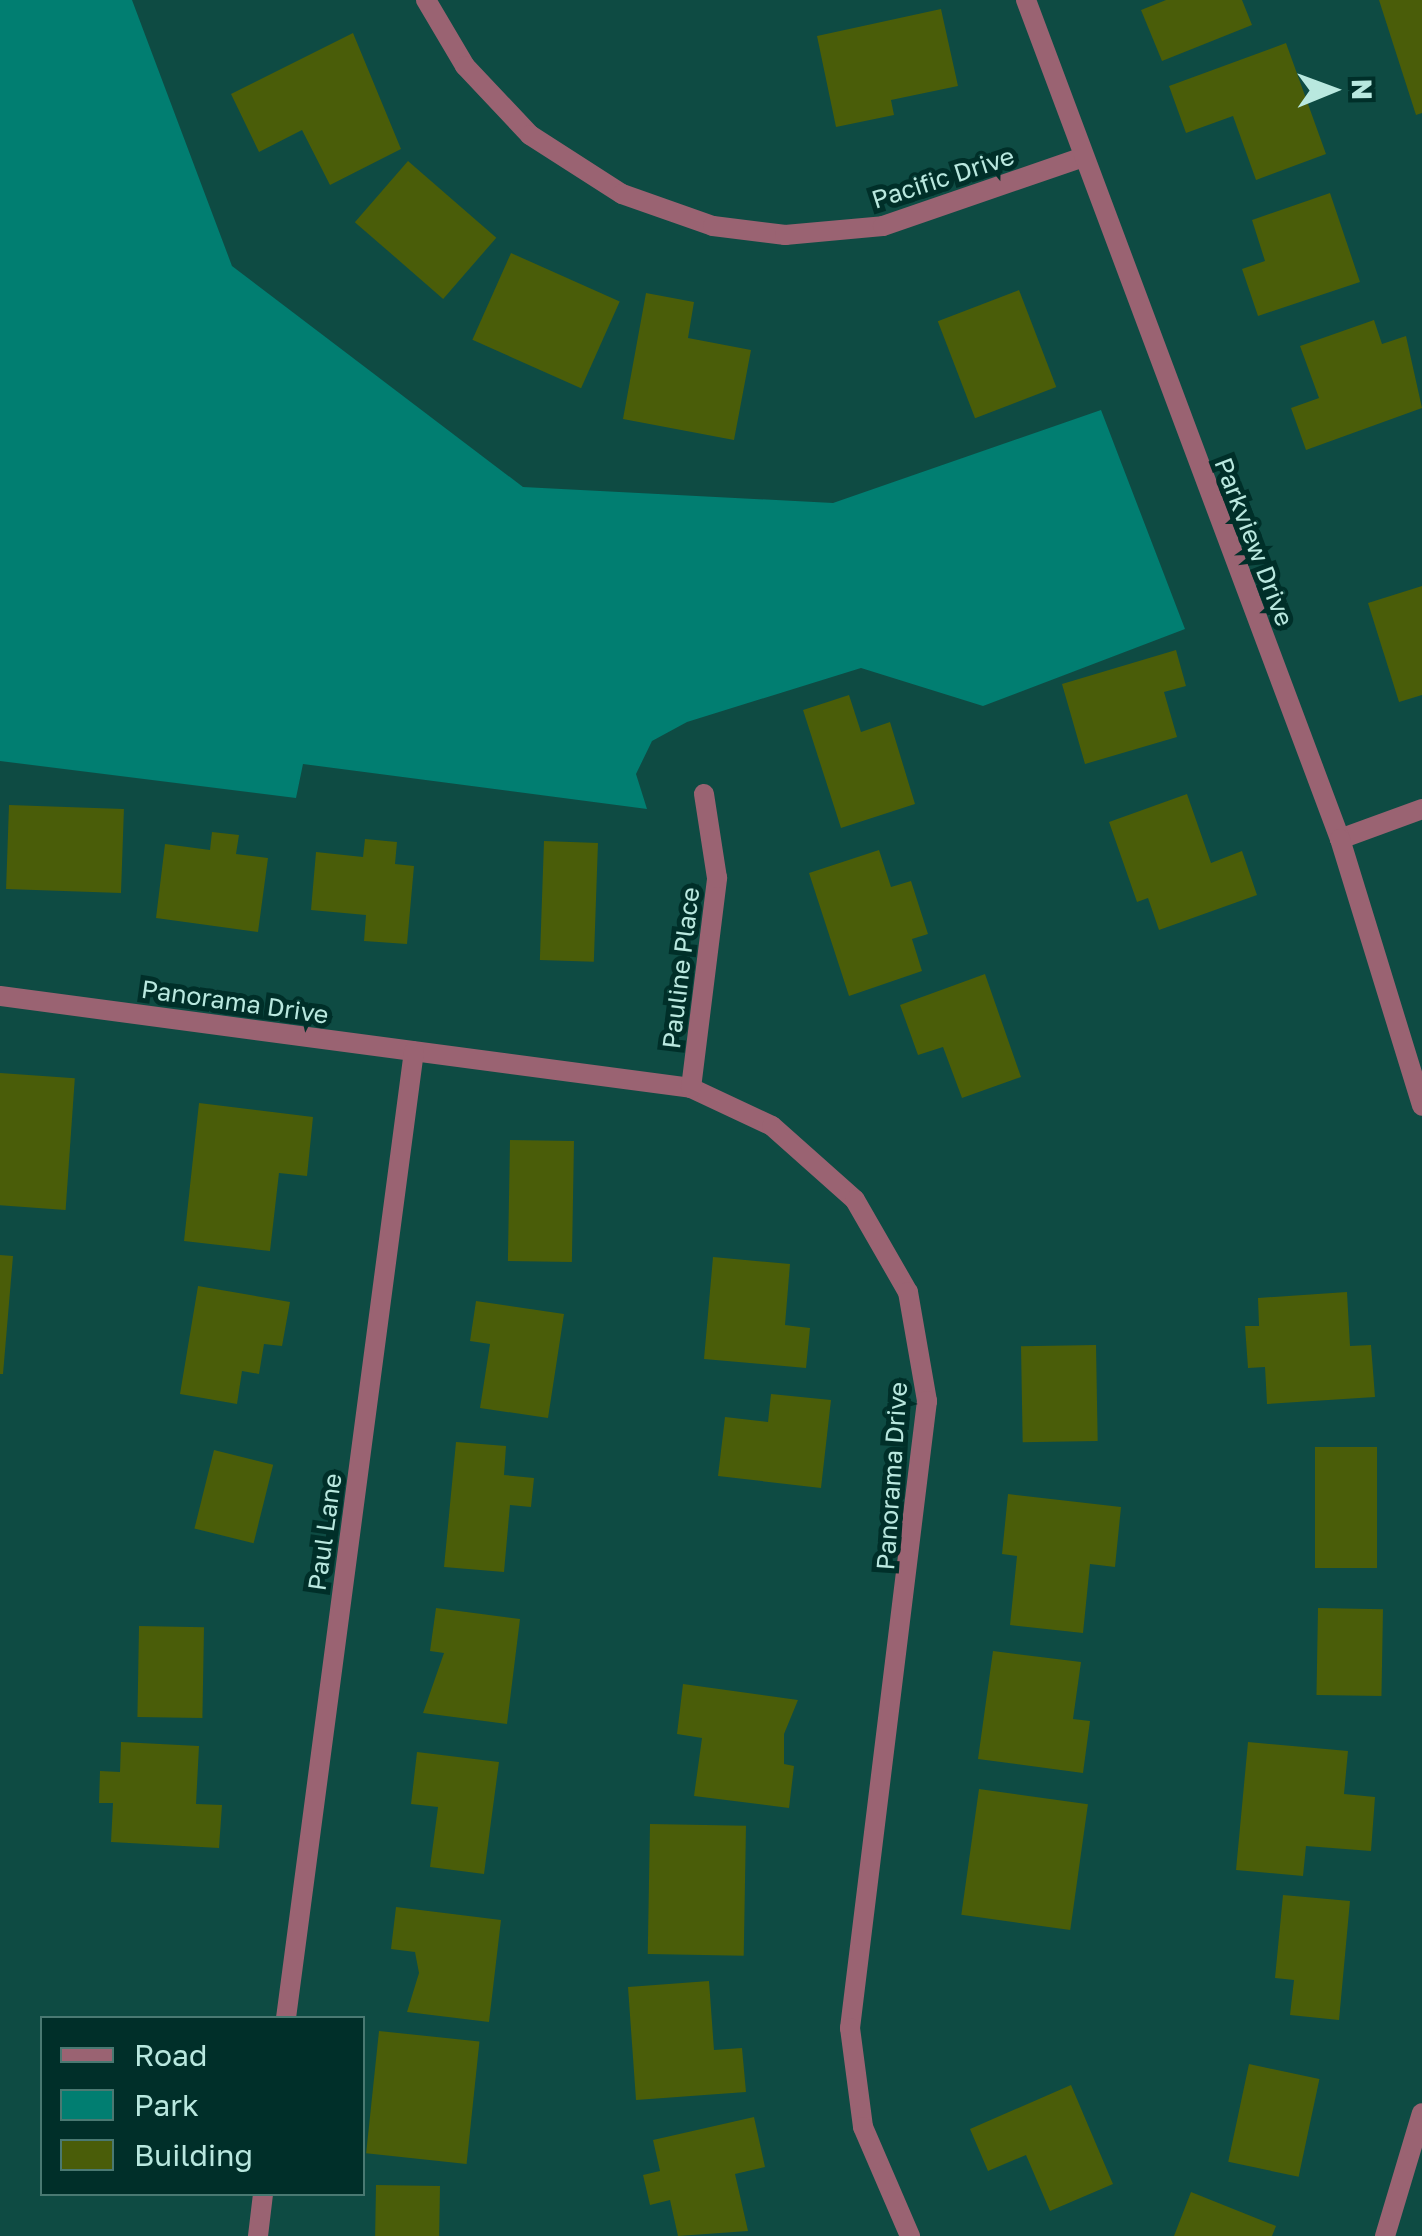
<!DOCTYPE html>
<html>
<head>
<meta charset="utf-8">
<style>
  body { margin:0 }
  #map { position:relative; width:1422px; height:2236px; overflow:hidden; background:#0e4b43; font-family:"Golos Text",sans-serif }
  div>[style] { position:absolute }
  .green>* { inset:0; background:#017e71 }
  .building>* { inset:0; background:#4a5d09; transform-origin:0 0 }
  .minor>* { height:20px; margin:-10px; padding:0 10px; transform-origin:10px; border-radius:10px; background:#9a6372 }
  .tertiary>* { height:20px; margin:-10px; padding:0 10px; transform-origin:10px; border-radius:10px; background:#9a6372 }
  span { translate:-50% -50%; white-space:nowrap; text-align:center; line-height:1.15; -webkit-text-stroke:10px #002f29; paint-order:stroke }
  .street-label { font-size:25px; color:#b9e8df }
  .legend { position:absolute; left:40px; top:2016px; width:325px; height:180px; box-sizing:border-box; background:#002f29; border:2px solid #4a7972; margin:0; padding:12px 18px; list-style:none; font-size:30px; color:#b9e8df }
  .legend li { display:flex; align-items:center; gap:20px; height:50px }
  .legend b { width:50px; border:2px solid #4a7972 }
  .north { position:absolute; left:1282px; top:40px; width:100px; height:100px; -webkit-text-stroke:8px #002f29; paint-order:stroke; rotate:89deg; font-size:28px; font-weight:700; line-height:40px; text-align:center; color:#b9e8df }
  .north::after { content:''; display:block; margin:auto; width:35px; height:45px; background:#b9e8df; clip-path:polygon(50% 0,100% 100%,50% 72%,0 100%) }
</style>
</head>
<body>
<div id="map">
  <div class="green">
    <div style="clip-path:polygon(0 0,132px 0,232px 266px,523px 487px,833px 503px,1101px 410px,1185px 629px,983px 706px,861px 668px,687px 722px,652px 741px,636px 774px,647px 809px,303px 764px,296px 798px,0 761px)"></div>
  </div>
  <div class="building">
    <div style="clip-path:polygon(1166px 0,1242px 0,1252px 25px,1162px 61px,1141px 10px)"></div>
    <div style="clip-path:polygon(1379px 0,1422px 0,1422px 113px,1416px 115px)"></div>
    <div style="clip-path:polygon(941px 9px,958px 86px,891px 100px,894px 115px,836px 127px,817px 36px)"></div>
    <div style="clip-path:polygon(353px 33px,401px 149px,330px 185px,302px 130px,259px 152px,231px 94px)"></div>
    <div style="clip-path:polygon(1286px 43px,1326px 154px,1256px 180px,1233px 116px,1186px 133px,1169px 86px)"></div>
    <div style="left:408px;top:161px;width:117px;height:81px;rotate:41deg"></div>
    <div style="clip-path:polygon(1330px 193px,1360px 282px,1258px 316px,1242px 269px,1265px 261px,1252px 220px)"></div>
    <div style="left:511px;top:253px;width:119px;height:95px;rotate:24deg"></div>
    <div style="left:1019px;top:290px;width:104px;height:87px;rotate:69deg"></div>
    <div style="clip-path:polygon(646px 293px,694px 302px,688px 338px,751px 350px,734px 440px,623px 419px)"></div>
    <div style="clip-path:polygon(1374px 320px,1382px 344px,1406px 336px,1422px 408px,1306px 450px,1291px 408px,1319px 398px,1300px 346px)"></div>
    <div style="clip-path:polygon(1422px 586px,1422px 695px,1399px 702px,1368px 603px)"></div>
    <div style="clip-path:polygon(1176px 650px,1186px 686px,1164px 692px,1177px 737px,1085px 764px,1062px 684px)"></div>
    <div style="clip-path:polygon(849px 695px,861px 732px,890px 722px,915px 804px,841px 828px,803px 710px)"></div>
    <div style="clip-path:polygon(1187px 794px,1211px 863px,1242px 851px,1257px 895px,1159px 930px,1148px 898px,1137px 902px,1109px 822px)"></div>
    <div style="left:9px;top:805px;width:115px;height:84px;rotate:2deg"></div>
    <div style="clip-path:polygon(212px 832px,239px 835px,236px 854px,268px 858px,258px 932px,156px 918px,165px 844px,210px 850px)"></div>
    <div style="clip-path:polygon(365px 839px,397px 842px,395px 864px,414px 866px,407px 944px,364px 941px,366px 915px,311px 910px,316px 852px,363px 857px)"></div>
    <div style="left:544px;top:841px;width:54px;height:119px;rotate:2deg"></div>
    <div style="clip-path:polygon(879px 850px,891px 887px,911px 881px,928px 934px,912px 939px,922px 971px,849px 996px,809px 873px)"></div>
    <div style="clip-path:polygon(985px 974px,1021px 1077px,962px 1098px,943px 1047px,918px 1055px,900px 1005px)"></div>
    <div style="left:0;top:1073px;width:75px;height:132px;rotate:4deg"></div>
    <div style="clip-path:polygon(199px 1103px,313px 1117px,307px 1176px,279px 1173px,270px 1251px,184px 1241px)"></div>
    <div style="left:510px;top:1140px;width:64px;height:121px;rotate:1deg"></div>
    <div style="clip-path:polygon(0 1255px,13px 1256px,3px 1374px,0 1374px)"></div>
    <div style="clip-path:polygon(713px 1257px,790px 1264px,785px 1325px,810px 1328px,806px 1368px,704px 1359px)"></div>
    <div style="clip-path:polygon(198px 1286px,290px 1302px,282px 1346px,264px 1344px,259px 1374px,242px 1371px,237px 1404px,180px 1394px)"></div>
    <div style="clip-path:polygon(1347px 1292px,1350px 1346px,1371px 1345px,1375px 1397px,1267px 1404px,1265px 1367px,1248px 1368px,1245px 1326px,1259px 1326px,1258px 1298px)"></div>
    <div style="clip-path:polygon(476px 1301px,564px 1314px,548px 1418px,480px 1408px,490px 1344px,470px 1341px)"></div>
    <div style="left:1096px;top:1345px;width:96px;height:75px;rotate:89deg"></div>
    <div style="clip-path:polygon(771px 1394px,831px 1400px,821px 1488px,718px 1476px,725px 1417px,768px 1422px)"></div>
    <div style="clip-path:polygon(456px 1442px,506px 1446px,504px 1475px,534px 1478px,531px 1507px,510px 1505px,504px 1572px,444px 1567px)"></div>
    <div style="left:1315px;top:1447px;width:62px;height:121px"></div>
    <div style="left:214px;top:1450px;width:61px;height:81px;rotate:14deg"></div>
    <div style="clip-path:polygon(1008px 1494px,1121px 1507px,1115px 1567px,1090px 1564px,1083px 1633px,1010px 1625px,1017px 1556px,1002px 1554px)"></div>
    <div style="clip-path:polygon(436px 1608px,520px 1619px,507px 1724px,423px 1713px,444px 1653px,430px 1651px)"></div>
    <div style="left:1318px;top:1608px;width:65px;height:87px;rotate:1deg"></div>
    <div style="left:139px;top:1626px;width:65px;height:91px;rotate:1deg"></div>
    <div style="clip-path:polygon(993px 1651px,1081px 1662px,1073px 1719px,1090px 1721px,1083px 1773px,978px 1759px)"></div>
    <div style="clip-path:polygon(683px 1684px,798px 1700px,784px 1734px,784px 1764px,794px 1766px,789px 1808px,694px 1796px,702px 1738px,677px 1734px)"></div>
    <div style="clip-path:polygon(121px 1742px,199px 1746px,196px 1804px,222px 1805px,219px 1848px,111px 1842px,113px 1803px,99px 1803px,100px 1771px,120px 1772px)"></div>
    <div style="clip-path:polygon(1248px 1742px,1348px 1751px,1344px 1794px,1375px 1797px,1371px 1851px,1306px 1846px,1303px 1876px,1236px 1870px)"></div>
    <div style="clip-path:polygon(417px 1752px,499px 1762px,484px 1874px,430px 1867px,438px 1807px,411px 1804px)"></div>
    <div style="left:979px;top:1789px;width:110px;height:127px;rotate:8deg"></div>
    <div style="left:650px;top:1824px;width:96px;height:130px;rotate:1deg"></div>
    <div style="clip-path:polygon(1283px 1895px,1350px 1901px,1339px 2020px,1290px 2015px,1294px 1980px,1275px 1978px)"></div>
    <div style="clip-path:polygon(396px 1907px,501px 1920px,489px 2022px,407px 2012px,419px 1973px,415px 1952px,391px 1949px)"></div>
    <div style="clip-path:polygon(709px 1981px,714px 2050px,742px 2048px,746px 2092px,636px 2100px,628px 1987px)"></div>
    <div style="left:379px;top:2031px;width:101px;height:123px;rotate:6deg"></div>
    <div style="left:1249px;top:2064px;width:72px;height:100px;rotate:12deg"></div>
    <div style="clip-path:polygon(1071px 2085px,1113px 2184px,1050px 2211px,1026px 2155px,988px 2171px,970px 2129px)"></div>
    <div style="clip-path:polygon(754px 2117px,765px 2167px,735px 2174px,748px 2231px,678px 2236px,670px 2200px,650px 2205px,643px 2175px,660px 2171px,653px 2140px)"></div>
    <div style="left:376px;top:2185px;width:64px;height:51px;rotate:1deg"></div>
    <div style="clip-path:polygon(1191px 2192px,1276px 2226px,1272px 2236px,1174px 2236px)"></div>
  </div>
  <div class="minor">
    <div style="left:426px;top:0;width:77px;rotate:59.4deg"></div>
    <div style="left:465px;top:66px;width:95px;rotate:46.7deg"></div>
    <div style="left:530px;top:135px;width:109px;rotate:32.7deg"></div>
    <div style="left:622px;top:194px;width:96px;rotate:19.4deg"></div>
    <div style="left:713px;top:226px;width:73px;rotate:7.1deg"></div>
    <div style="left:785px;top:235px;width:98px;rotate:-5.2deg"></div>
    <div style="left:883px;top:226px;width:212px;rotate:-19deg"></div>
    <div style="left:1340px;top:839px;width:87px;rotate:-20.1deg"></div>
    <div style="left:0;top:996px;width:697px;rotate:7.58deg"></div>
    <div style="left:691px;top:1088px;width:89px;rotate:25.1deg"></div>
    <div style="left:772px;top:1126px;width:111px;rotate:41.7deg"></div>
    <div style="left:855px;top:1200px;width:106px;rotate:60.1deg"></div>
    <div style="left:908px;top:1292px;width:111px;rotate:80.1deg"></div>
    <div style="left:927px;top:1401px;width:632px;rotate:97deg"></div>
    <div style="left:850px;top:2028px;width:100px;rotate:82.5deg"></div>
    <div style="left:863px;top:2127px;width:119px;rotate:66.7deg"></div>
    <div style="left:691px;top:1088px;width:212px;rotate:-82.9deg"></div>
    <div style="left:717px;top:878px;width:85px;rotate:-98.8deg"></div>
    <div style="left:286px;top:2018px;width:975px;rotate:-82.46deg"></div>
    <div style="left:258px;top:2236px;width:42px;rotate:-83.2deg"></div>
  </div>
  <div class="tertiary">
    <div style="left:1026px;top:0;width:896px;rotate:69.48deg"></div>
    <div style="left:1340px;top:839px;width:279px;rotate:72.9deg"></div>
    <div style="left:1385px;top:2236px;width:128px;rotate:-73.3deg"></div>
  </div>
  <div class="street-label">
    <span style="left:943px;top:178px;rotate:-18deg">Pacific Drive</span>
    <span style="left:1254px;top:542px;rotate:69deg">Parkview Drive</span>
    <span style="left:681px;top:968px;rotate:-83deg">Pauline Place</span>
    <span style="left:235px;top:1002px;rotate:8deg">Panorama Drive</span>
    <span style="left:892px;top:1476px;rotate:-86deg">Panorama Drive</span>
    <span style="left:325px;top:1532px;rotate:-82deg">Paul Lane</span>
  </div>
  <ul class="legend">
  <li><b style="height:12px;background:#9a6372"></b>Road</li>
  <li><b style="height:28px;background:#017e71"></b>Park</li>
  <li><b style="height:28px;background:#4a5d09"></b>Building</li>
  </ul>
  <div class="north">N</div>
</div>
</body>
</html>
